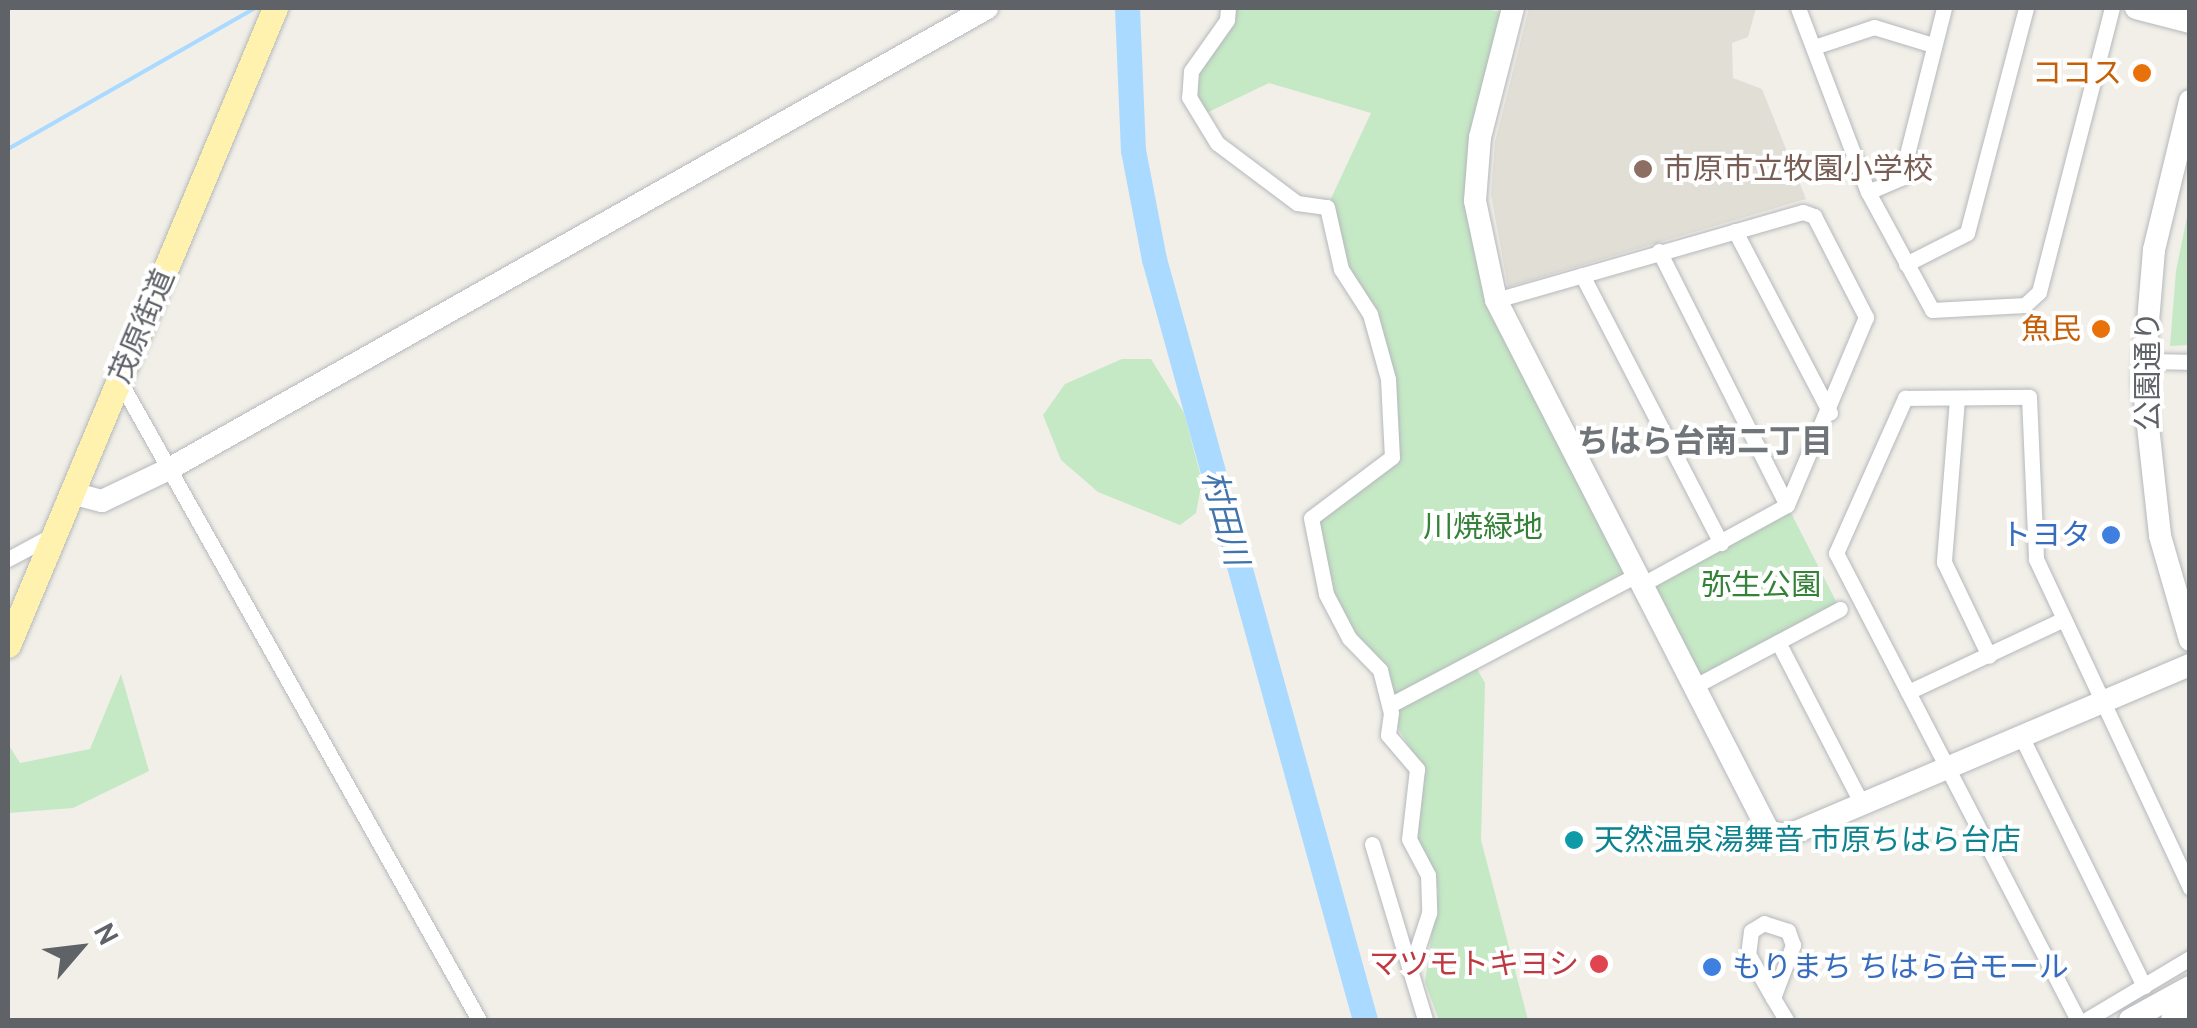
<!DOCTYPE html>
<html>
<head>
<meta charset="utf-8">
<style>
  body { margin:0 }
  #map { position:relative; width:2197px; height:1028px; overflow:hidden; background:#f1efe8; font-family:Cabin,"Noto Sans JP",sans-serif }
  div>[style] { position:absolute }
  .education>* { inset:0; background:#e1ded6 }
  .green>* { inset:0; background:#c5e8c5; transform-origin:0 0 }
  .stream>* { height:4px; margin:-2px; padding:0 2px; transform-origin:2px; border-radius:2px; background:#aadaff }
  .river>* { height:25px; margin:-12.5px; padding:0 12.5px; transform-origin:12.5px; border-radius:12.5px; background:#aadaff }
  .roads { filter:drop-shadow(0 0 2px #b5b8bc) drop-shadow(0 0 2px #b5b8bc) }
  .street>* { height:15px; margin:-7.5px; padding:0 7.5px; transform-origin:7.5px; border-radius:7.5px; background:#fff }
  .secondary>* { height:22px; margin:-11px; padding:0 11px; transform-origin:11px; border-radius:11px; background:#fff }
  .primary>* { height:25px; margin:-12.5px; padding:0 12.5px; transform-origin:12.5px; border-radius:12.5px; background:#fff2af }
  .dots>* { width:28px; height:28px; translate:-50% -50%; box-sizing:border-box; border:5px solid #fff; border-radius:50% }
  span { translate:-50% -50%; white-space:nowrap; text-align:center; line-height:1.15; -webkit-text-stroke:8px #fff; paint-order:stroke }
  .food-label { font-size:30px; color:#c56008 }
  .right { translate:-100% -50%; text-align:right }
  .education-label { font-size:30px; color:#785e54 }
  .left { translate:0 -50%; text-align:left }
  .street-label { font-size:30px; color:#5f6368 }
  .park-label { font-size:30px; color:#348238 }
  .shop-label { font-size:30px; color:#366cbe }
  .culture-label { font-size:30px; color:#0d838f }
  .health-label { font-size:30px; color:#be3a42 }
  .neighbourhood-label { font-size:32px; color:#70757a; font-weight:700 }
  .water-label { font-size:32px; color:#4174aa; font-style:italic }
  .frame { position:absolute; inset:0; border:10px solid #5f6368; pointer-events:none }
  .north { position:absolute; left:30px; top:898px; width:100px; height:100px; -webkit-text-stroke:8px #fff; paint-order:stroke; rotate:62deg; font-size:28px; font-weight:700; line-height:40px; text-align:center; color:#5f6368 }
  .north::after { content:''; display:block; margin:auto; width:35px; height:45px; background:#5f6368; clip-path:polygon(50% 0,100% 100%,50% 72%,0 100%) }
</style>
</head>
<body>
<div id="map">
  <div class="education">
    <div style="clip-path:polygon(1529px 8px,1756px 8px,1748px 37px,1732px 43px,1733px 78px,1762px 89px,1806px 199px,1508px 287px,1491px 195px,1495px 142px)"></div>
  </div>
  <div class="green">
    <div style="clip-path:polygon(1228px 8px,1480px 8px,1511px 14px,1478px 150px,1496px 300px,1638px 574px,1473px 662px,1485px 683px,1481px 840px,1528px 1020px,1439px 1020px,1425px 982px,1438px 890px,1417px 836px,1425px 772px,1399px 730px,1380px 670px,1349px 638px,1318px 570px,1311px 518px,1396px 446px,1380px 338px,1341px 269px,1327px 207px,1371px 113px,1269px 83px,1200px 116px,1191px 71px)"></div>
    <div style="clip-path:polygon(2189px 207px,2189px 345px,2170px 346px,2176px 271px)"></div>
    <div style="clip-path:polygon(1122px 359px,1151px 359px,1184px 413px,1202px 481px,1196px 513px,1180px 525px,1098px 492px,1061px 460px,1043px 415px,1065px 384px)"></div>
    <div style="left:1787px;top:505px;width:117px;height:164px;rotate:63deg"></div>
    <div style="clip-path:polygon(121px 674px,149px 771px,73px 808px,8px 813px,8px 744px,20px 763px,90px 749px)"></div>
  </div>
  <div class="stream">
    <div style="left:8px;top:149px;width:284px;rotate:-29.7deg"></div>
  </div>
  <div class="river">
    <div style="left:1127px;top:8px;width:142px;rotate:87.6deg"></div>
    <div style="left:1133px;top:150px;width:111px;rotate:79.1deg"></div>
    <div style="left:1154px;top:259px;width:790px;rotate:74.5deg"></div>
  </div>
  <div class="roads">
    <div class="street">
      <div style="left:1228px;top:8px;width:12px;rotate:95deg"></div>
      <div style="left:1227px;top:20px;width:62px;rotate:125.2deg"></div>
      <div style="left:1191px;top:71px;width:26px;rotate:94deg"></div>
      <div style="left:1189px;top:97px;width:54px;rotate:58.7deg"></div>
      <div style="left:1217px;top:143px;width:100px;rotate:36.9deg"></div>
      <div style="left:1297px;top:203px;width:30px;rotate:8deg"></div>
      <div style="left:1327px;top:207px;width:64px;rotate:77.3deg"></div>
      <div style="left:1341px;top:269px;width:54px;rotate:57.2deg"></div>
      <div style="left:1370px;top:314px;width:67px;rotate:74.5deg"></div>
      <div style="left:1388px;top:379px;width:78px;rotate:87.1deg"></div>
      <div style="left:1392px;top:457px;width:101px;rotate:143deg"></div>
      <div style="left:1311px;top:518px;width:77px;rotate:78.8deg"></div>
      <div style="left:1326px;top:594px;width:50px;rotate:62.4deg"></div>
      <div style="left:1349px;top:638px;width:45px;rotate:45.9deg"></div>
      <div style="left:1380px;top:670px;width:44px;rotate:75.7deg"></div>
      <div style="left:1391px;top:713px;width:22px;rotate:98deg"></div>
      <div style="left:1388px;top:735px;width:45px;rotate:49.5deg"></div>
      <div style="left:1417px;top:769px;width:70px;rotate:96.5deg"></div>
      <div style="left:1409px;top:839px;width:41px;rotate:62.2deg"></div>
      <div style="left:1428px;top:875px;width:38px;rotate:88deg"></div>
      <div style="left:1429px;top:913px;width:61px;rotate:108.1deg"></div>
      <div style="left:1798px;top:8px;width:197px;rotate:69.2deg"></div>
      <div style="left:1868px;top:192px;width:134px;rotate:61.5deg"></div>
      <div style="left:1932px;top:310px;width:93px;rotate:-3.1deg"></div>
      <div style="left:2025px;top:305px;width:19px;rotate:-43deg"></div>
      <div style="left:2039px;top:292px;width:293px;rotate:-75.6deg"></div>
      <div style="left:1814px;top:47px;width:63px;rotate:-18.4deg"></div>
      <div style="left:1874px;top:27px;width:62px;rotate:17deg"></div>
      <div style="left:1868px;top:192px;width:36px;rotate:-23deg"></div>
      <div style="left:1901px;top:178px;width:175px;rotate:-75.8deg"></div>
      <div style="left:1735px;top:231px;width:205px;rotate:62.4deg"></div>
      <div style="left:1659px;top:251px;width:284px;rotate:63.3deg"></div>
      <div style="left:1906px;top:264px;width:68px;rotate:-26.9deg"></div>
      <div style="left:1967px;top:233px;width:233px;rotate:-75.3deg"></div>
      <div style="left:1582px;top:275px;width:302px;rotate:62.6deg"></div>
      <div style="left:1496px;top:300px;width:319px;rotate:-16deg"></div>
      <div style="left:1803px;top:212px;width:12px;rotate:20deg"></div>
      <div style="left:1814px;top:216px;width:114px;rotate:62.8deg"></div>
      <div style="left:1866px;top:317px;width:204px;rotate:112.8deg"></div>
      <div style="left:1787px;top:505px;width:164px;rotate:151.3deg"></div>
      <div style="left:2144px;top:361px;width:46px;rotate:1.2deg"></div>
      <div style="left:119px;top:380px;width:734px;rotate:60.64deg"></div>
      <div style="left:1957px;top:399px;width:164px;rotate:94.6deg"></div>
      <div style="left:1944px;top:562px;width:104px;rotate:64.4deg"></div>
      <div style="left:8px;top:559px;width:51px;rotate:-28.1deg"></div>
      <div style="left:1778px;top:642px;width:182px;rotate:62.6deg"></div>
      <div style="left:1695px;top:686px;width:164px;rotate:-28deg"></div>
      <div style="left:1908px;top:692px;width:172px;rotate:-25.1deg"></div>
      <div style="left:1390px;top:705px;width:280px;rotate:-27.8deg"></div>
      <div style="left:2021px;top:736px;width:279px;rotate:63.8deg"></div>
      <div style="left:1372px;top:844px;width:184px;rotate:73.2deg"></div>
      <div style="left:1773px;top:998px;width:57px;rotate:-69.3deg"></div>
      <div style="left:1793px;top:945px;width:15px;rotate:-110deg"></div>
      <div style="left:1788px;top:931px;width:25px;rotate:-162deg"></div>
      <div style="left:1764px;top:923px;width:15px;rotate:148deg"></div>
      <div style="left:1751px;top:931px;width:23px;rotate:97deg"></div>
      <div style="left:1748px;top:954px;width:51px;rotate:60.4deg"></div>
      <div style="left:1773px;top:998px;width:26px;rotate:59deg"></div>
      <div style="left:2078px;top:1020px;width:526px;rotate:-117.39deg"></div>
      <div style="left:1836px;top:553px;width:170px;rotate:-66deg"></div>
      <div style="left:1905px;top:398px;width:124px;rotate:-0.5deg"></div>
      <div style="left:2029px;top:397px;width:162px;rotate:87.5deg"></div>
      <div style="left:2036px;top:559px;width:363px;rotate:64.9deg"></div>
      <div style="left:2086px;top:1020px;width:121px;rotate:-30.8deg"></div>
    </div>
    <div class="secondary">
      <div style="left:1513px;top:8px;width:133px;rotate:104.3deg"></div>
      <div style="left:1480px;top:137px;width:64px;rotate:94.5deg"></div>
      <div style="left:1475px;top:201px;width:101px;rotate:78deg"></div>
      <div style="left:1496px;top:300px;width:598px;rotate:62.84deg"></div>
      <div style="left:1769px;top:832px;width:20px;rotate:9deg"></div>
      <div style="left:1789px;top:835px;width:436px;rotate:-23deg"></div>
      <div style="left:2136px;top:8px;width:56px;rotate:14.5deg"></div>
      <div style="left:2190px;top:101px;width:153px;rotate:103.6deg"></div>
      <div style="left:2154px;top:250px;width:131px;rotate:94.8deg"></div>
      <div style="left:2143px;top:381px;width:156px;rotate:83.7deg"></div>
      <div style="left:2160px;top:536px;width:108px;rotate:73.9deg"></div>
      <div style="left:72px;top:493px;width:31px;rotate:15deg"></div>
      <div style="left:102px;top:501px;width:74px;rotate:-25.5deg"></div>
      <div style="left:169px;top:469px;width:939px;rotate:-29.4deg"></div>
      <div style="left:2130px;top:1020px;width:68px;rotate:-28.8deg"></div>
      <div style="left:2172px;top:1020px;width:21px;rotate:-29deg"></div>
    </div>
    <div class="primary">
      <div style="left:8px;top:645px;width:691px;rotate:-67.26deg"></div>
    </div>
  </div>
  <div class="dots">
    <div style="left:2142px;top:73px;background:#e8710a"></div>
    <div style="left:1643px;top:169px;background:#8d6e63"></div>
    <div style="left:2101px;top:329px;background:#e8710a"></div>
    <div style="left:2111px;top:535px;background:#3f7fe0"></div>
    <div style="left:1574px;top:840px;background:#0f9aa8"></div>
    <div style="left:1599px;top:964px;background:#e0444e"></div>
    <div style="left:1712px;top:967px;background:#3f7fe0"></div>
  </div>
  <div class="food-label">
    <span class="right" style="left:2122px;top:73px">ココス</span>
    <span class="right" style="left:2081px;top:329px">魚民</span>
  </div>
  <div class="education-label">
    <span class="left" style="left:1663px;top:169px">市原市立牧園小学校</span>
  </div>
  <div class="street-label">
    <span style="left:142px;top:326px;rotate:-67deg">茂原街道</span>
    <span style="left:2148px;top:371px;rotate:-90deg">公園通り</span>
  </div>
  <div class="park-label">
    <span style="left:1483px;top:527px">川焼緑地</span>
    <span style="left:1761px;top:585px">弥生公園</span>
  </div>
  <div class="shop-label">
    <span class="right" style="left:2091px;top:535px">トヨタ</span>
    <span class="left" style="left:1732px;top:967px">もりまち ちはら台モール</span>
  </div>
  <div class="culture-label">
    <span class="left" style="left:1594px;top:840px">天然温泉湯舞音 市原ちはら台店</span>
  </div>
  <div class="health-label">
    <span class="right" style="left:1579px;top:964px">マツモトキヨシ</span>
  </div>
  <div class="neighbourhood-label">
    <span style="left:1705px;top:441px">ちはら台南二丁目</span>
  </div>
  <div class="water-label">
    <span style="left:1225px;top:518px;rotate:75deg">村田川</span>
  </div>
  <div class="frame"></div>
  <div class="north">N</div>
</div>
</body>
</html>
